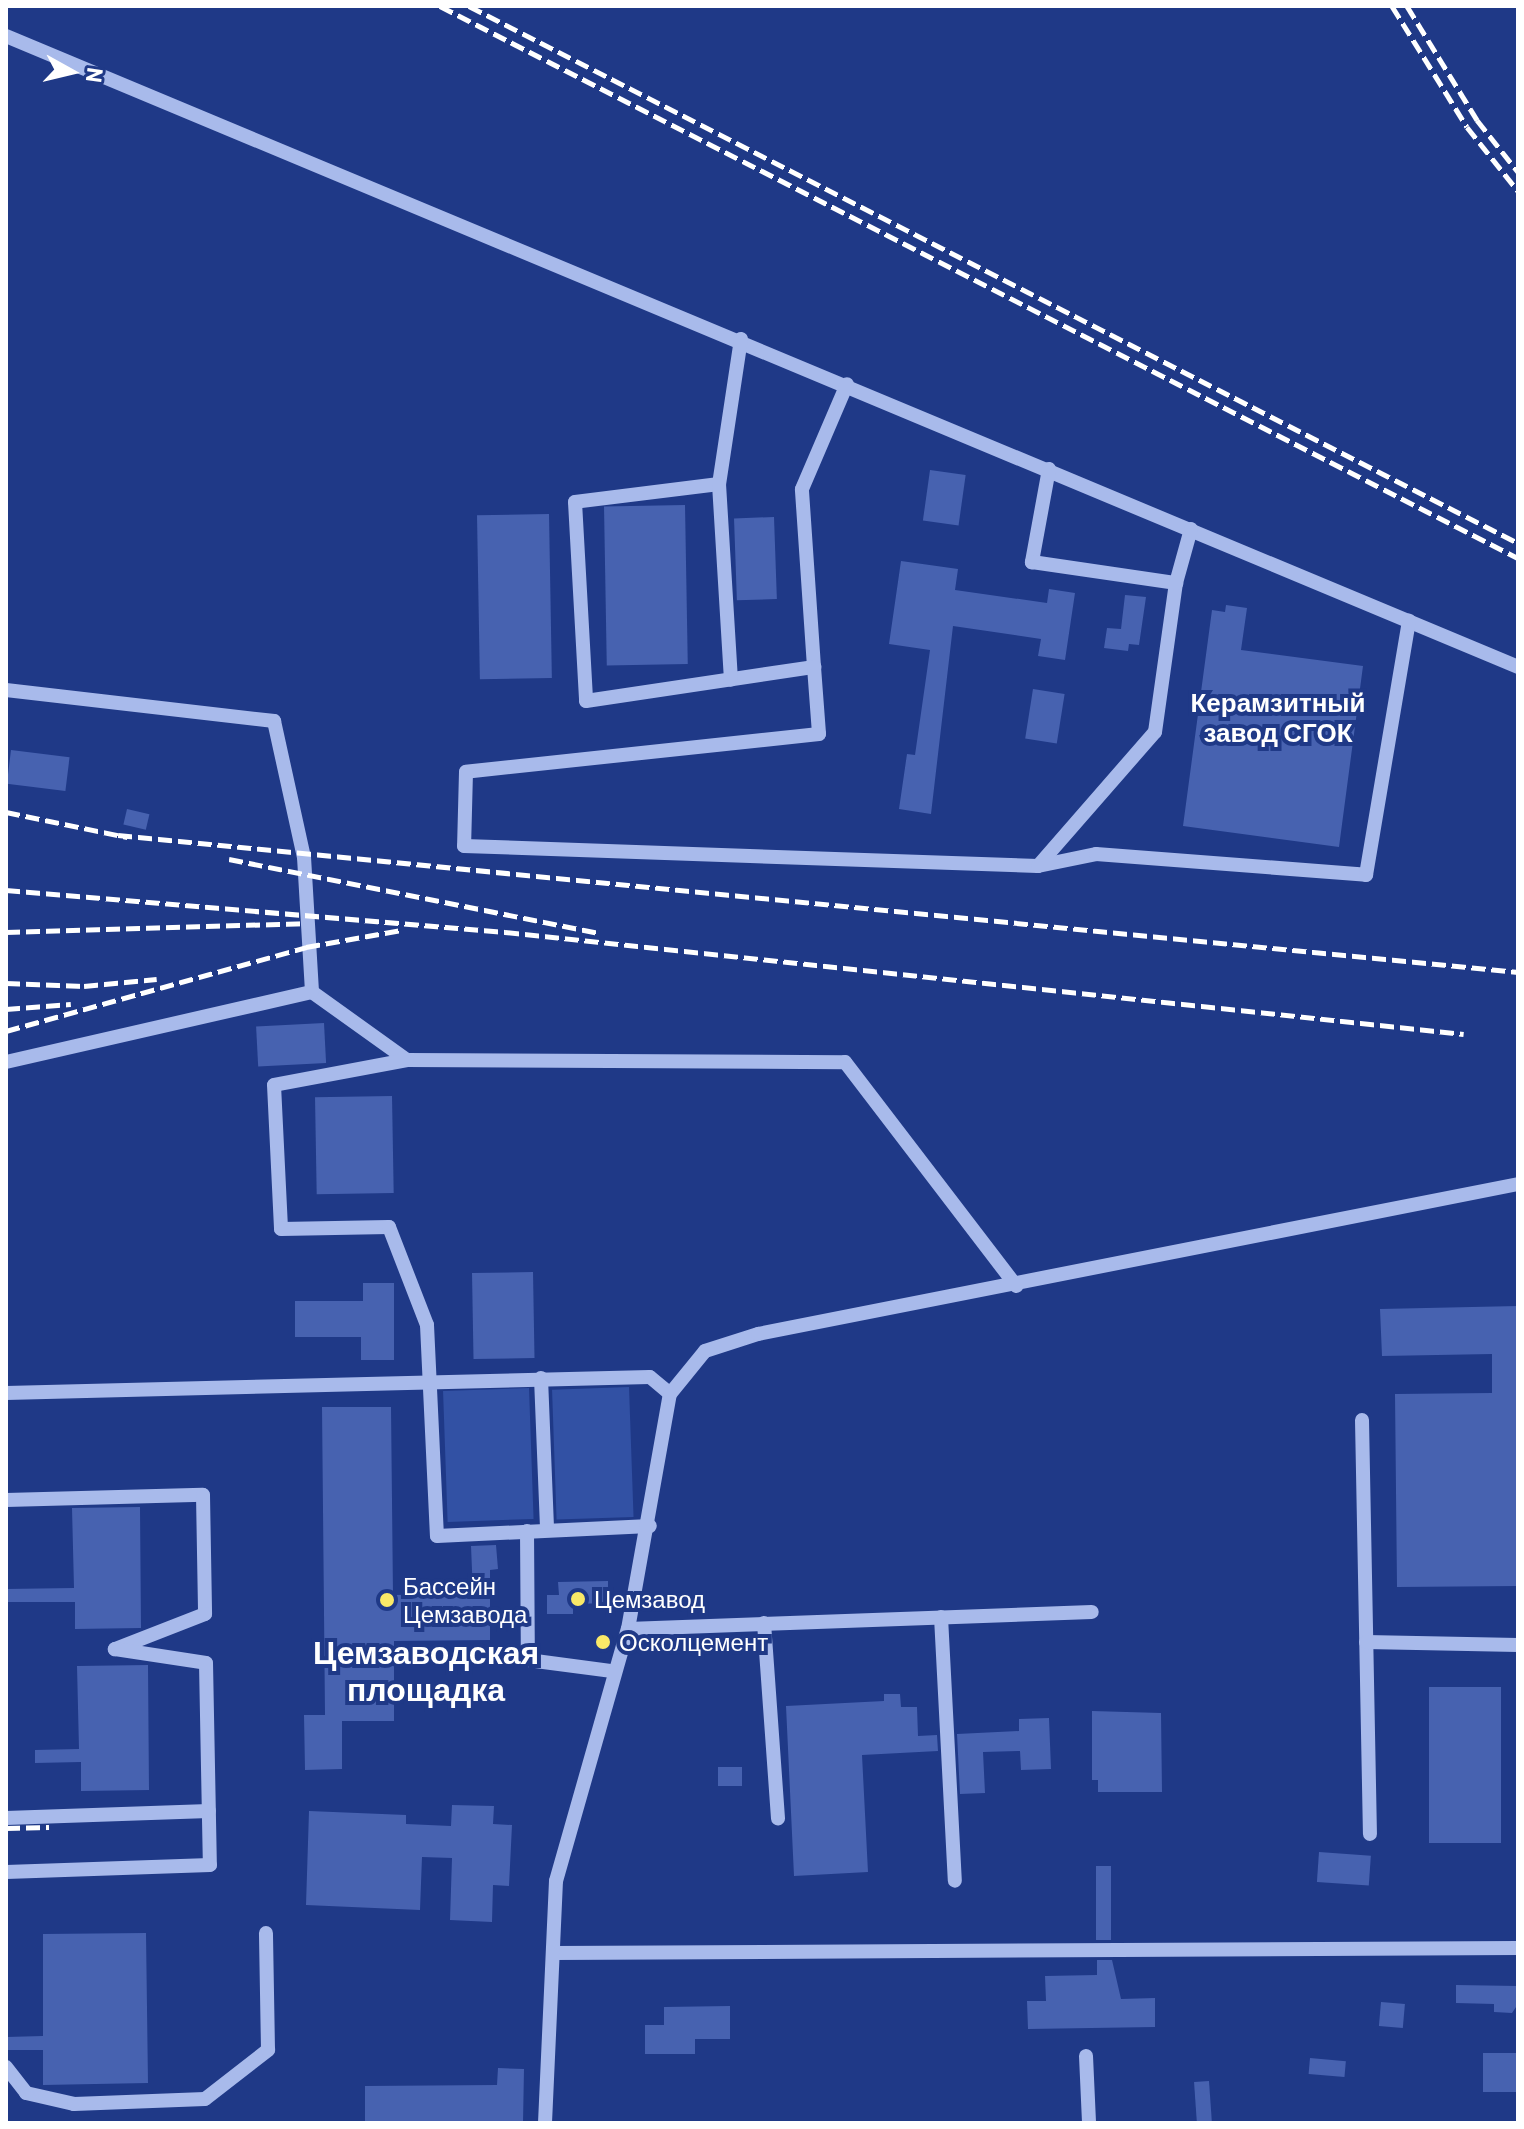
<!DOCTYPE html>
<html>
<head>
<meta charset="utf-8">
<style>
  body { margin:0 }
  #map { position:relative; width:1524px; height:2129px; overflow:hidden; background:#1f3987; font-family:Barlow,sans-serif }
  div>[style] { position:absolute }
  .green>* { inset:0; background:#3251a4; transform-origin:0 0 }
  .building>* { inset:0; background:#4762b0; transform-origin:0 0 }
  .minor>* { height:14px; margin:-7px; padding:0 7px; transform-origin:7px; border-radius:7px; background:#a8baeb }
  .rail>* { height:5px; margin-top:-2.5px; transform-origin:0; background:repeating-linear-gradient(90deg,#fff 0 14px,transparent 0 20px) }
  .dots>* { width:22px; height:22px; translate:-50% -50%; box-sizing:border-box; border:4px solid #1f3987; border-radius:50% }
  span { translate:-50% -50%; white-space:nowrap; text-align:center; line-height:1.15; -webkit-text-stroke:8px #1f3987; paint-order:stroke }
  .poi-label { font-size:24px; color:#fff }
  .left { translate:0 -50%; text-align:left }
  .neighbourhood-label { font-size:26px; color:#fff; font-weight:700 }
  .district-label { font-size:32px; color:#fff; font-weight:700 }
  .frame { position:absolute; inset:0; border:8px solid #fff; pointer-events:none }
  .north { position:absolute; left:32px; top:32px; width:80px; height:80px; -webkit-text-stroke:6px #1f3987; paint-order:stroke; rotate:98deg; font-size:22px; font-weight:700; line-height:32px; text-align:center; color:#fff }
  .north::after { content:''; display:block; margin:auto; width:28px; height:36px; background:#fff; clip-path:polygon(50% 0,100% 100%,50% 72%,0 100%) }
</style>
</head>
<body>
<div id="map">
  <div class="green">
    <div style="left:629px;top:1387px;width:130px;height:77px;rotate:88deg"></div>
    <div style="left:529px;top:1388px;width:131px;height:86px;rotate:88deg"></div>
  </div>
  <div class="building">
    <div style="left:930px;top:470px;width:36px;height:51px;rotate:8deg"></div>
    <div style="left:685px;top:505px;width:159px;height:81px;rotate:89deg"></div>
    <div style="left:549px;top:514px;width:164px;height:72px;rotate:89deg"></div>
    <div style="left:774px;top:517px;width:82px;height:40px;rotate:88deg"></div>
    <div style="clip-path:polygon(901px 561px,958px 569px,955px 590px,1047px 603px,1049px 589px,1075px 593px,1065px 660px,1038px 656px,1041px 639px,953px 626px,931px 814px,899px 809px,907px 754px,915px 755px,930px 650px,889px 644px)"></div>
    <div style="clip-path:polygon(1125px 595px,1146px 597px,1139px 645px,1129px 644px,1128px 651px,1104px 648px,1107px 628px,1121px 629px)"></div>
    <div style="clip-path:polygon(1226px 605px,1247px 608px,1241px 650px,1363px 666px,1339px 847px,1183px 826px,1212px 610px,1225px 612px)"></div>
    <div style="left:1033px;top:689px;width:32px;height:50px;rotate:9deg"></div>
    <div style="left:11px;top:750px;width:59px;height:34px;rotate:7deg"></div>
    <div style="left:127px;top:809px;width:23px;height:16px;rotate:13deg"></div>
    <div style="left:324px;top:1023px;width:40px;height:68px;rotate:87deg"></div>
    <div style="left:392px;top:1096px;width:97px;height:77px;rotate:89deg"></div>
    <div style="left:533px;top:1272px;width:86px;height:61px;rotate:89deg"></div>
    <div style="clip-path:polygon(363px 1283px,394px 1283px,394px 1360px,361px 1360px,361px 1337px,295px 1337px,295px 1301px,363px 1301px)"></div>
    <div style="clip-path:polygon(1518px 1306px,1518px 1586px,1397px 1587px,1395px 1394px,1492px 1393px,1492px 1354px,1382px 1356px,1380px 1309px)"></div>
    <div style="clip-path:polygon(322px 1407px,391px 1407px,393px 1595px,473px 1594px,471px 1546px,496px 1545px,498px 1569px,490px 1570px,490px 1640px,394px 1641px,394px 1721px,342px 1721px,342px 1769px,305px 1770px,304px 1715px,325px 1715px)"></div>
    <div style="clip-path:polygon(140px 1507px,141px 1628px,75px 1629px,75px 1602px,6px 1602px,6px 1589px,74px 1588px,72px 1508px)"></div>
    <div style="clip-path:polygon(608px 1581px,608px 1603px,573px 1604px,573px 1614px,547px 1614px,547px 1595px,559px 1595px,558px 1582px)"></div>
    <div style="clip-path:polygon(148px 1665px,149px 1790px,81px 1791px,81px 1762px,35px 1763px,35px 1750px,79px 1749px,77px 1666px)"></div>
    <div style="left:1429px;top:1687px;width:72px;height:156px"></div>
    <div style="clip-path:polygon(884px 1694px,900px 1694px,901px 1707px,917px 1707px,918px 1736px,937px 1735px,938px 1751px,862px 1755px,868px 1872px,794px 1876px,786px 1706px,884px 1701px)"></div>
    <div style="clip-path:polygon(1092px 1711px,1161px 1713px,1162px 1792px,1098px 1792px,1098px 1780px,1092px 1780px)"></div>
    <div style="clip-path:polygon(1049px 1718px,1051px 1769px,1021px 1770px,1020px 1751px,983px 1752px,985px 1793px,960px 1794px,957px 1734px,1019px 1731px,1019px 1719px)"></div>
    <div style="left:742px;top:1767px;width:19px;height:24px;rotate:90deg"></div>
    <div style="clip-path:polygon(452px 1805px,494px 1806px,493px 1824px,512px 1825px,509px 1886px,493px 1885px,492px 1922px,450px 1920px,452px 1858px,422px 1857px,420px 1910px,306px 1905px,309px 1811px,406px 1815px,406px 1824px,451px 1826px)"></div>
    <div style="left:1319px;top:1852px;width:52px;height:30px;rotate:4deg"></div>
    <div style="left:1096px;top:1866px;width:15px;height:74px"></div>
    <div style="clip-path:polygon(146px 1933px,148px 2083px,43px 2085px,43px 2050px,6px 2050px,6px 2037px,43px 2036px,43px 1934px)"></div>
    <div style="clip-path:polygon(1097px 1960px,1112px 1960px,1121px 1999px,1155px 1998px,1155px 2027px,1028px 2029px,1027px 2001px,1046px 2001px,1045px 1976px,1097px 1975px)"></div>
    <div style="clip-path:polygon(1456px 1985px,1518px 1986px,1518px 2004px,1512px 2013px,1494px 2012px,1494px 2004px,1456px 2003px)"></div>
    <div style="left:1381px;top:2002px;width:24px;height:24px;rotate:5deg"></div>
    <div style="clip-path:polygon(730px 2006px,730px 2039px,695px 2039px,695px 2054px,645px 2054px,645px 2025px,664px 2025px,664px 2007px)"></div>
    <div style="left:1483px;top:2053px;width:35px;height:39px"></div>
    <div style="left:1310px;top:2058px;width:36px;height:16px;rotate:5deg"></div>
    <div style="clip-path:polygon(498px 2068px,524px 2069px,523px 2123px,365px 2122px,365px 2086px,497px 2085px)"></div>
    <div style="left:1209px;top:2081px;width:42px;height:15px;rotate:86deg"></div>
  </div>
  <div class="minor">
    <div style="left:6px;top:36px;width:1638px;rotate:22.65deg"></div>
    <div style="left:741px;top:339px;width:147px;rotate:98.6deg"></div>
    <div style="left:719px;top:484px;width:145px;rotate:172.9deg"></div>
    <div style="left:575px;top:502px;width:199px;rotate:86.8deg"></div>
    <div style="left:586px;top:701px;width:231px;rotate:-8.5deg"></div>
    <div style="left:814px;top:667px;width:178px;rotate:-93.9deg"></div>
    <div style="left:802px;top:489px;width:114px;rotate:-66.8deg"></div>
    <div style="left:1049px;top:469px;width:95px;rotate:100.4deg"></div>
    <div style="left:1032px;top:562px;width:146px;rotate:8.3deg"></div>
    <div style="left:719px;top:484px;width:196px;rotate:86.5deg"></div>
    <div style="left:814px;top:667px;width:67px;rotate:85.7deg"></div>
    <div style="left:819px;top:734px;width:355px;rotate:173.9deg"></div>
    <div style="left:466px;top:772px;width:74px;rotate:91.5deg"></div>
    <div style="left:464px;top:846px;width:574px;rotate:2deg"></div>
    <div style="left:1038px;top:866px;width:59px;rotate:-11.7deg"></div>
    <div style="left:1096px;top:854px;width:271px;rotate:4.4deg"></div>
    <div style="left:1366px;top:875px;width:258px;rotate:-80.4deg"></div>
    <div style="left:6px;top:690px;width:270px;rotate:6.6deg"></div>
    <div style="left:274px;top:721px;width:139px;rotate:77.6deg"></div>
    <div style="left:304px;top:857px;width:135px;rotate:86.6deg"></div>
    <div style="left:312px;top:992px;width:117px;rotate:35.6deg"></div>
    <div style="left:407px;top:1060px;width:438px;rotate:0.3deg"></div>
    <div style="left:845px;top:1062px;width:282px;rotate:52.6deg"></div>
    <div style="left:1038px;top:866px;width:178px;rotate:-48.9deg"></div>
    <div style="left:1155px;top:732px;width:150px;rotate:-82deg"></div>
    <div style="left:1176px;top:583px;width:56px;rotate:-74.5deg"></div>
    <div style="left:407px;top:1060px;width:135px;rotate:169.4deg"></div>
    <div style="left:274px;top:1085px;width:144px;rotate:87.2deg"></div>
    <div style="left:281px;top:1229px;width:108px;rotate:-1.1deg"></div>
    <div style="left:389px;top:1227px;width:105px;rotate:68.8deg"></div>
    <div style="left:427px;top:1325px;width:211px;rotate:87.3deg"></div>
    <div style="left:437px;top:1536px;width:213px;rotate:-2.7deg"></div>
    <div style="left:6px;top:1062px;width:314px;rotate:-12.9deg"></div>
    <div style="left:541px;top:1378px;width:151px;rotate:87.7deg"></div>
    <div style="left:6px;top:1393px;width:644px;rotate:-1.42deg"></div>
    <div style="left:650px;top:1377px;width:26px;rotate:40deg"></div>
    <div style="left:1362px;top:1420px;width:414px;rotate:88.9deg"></div>
    <div style="left:6px;top:1500px;width:197px;rotate:-1.5deg"></div>
    <div style="left:203px;top:1495px;width:119px;rotate:89deg"></div>
    <div style="left:205px;top:1614px;width:97px;rotate:158.7deg"></div>
    <div style="left:115px;top:1649px;width:92px;rotate:8.7deg"></div>
    <div style="left:206px;top:1663px;width:202px;rotate:88.9deg"></div>
    <div style="left:210px;top:1865px;width:204px;rotate:178deg"></div>
    <div style="left:527px;top:1531px;width:129px;rotate:89.6deg"></div>
    <div style="left:528px;top:1660px;width:85px;rotate:7.5deg"></div>
    <div style="left:941px;top:1617px;width:264px;rotate:87deg"></div>
    <div style="left:764px;top:1623px;width:196px;rotate:85.9deg"></div>
    <div style="left:628px;top:1629px;width:464px;rotate:-2.1deg"></div>
    <div style="left:1366px;top:1642px;width:152px;rotate:1.1deg"></div>
    <div style="left:6px;top:1818px;width:203px;rotate:-2deg"></div>
    <div style="left:553px;top:1953px;width:965px;rotate:-0.3deg"></div>
    <div style="left:1086px;top:2056px;width:67px;rotate:87.4deg"></div>
    <div style="left:6px;top:2067px;width:33px;rotate:52deg"></div>
    <div style="left:26px;top:2093px;width:49px;rotate:12.9deg"></div>
    <div style="left:74px;top:2104px;width:131px;rotate:-2.2deg"></div>
    <div style="left:205px;top:2099px;width:80px;rotate:-37.9deg"></div>
    <div style="left:268px;top:2050px;width:117px;rotate:-91deg"></div>
    <div style="left:545px;top:2123px;width:242px;rotate:-87.4deg"></div>
    <div style="left:556px;top:1881px;width:262px;rotate:-74.1deg"></div>
    <div style="left:628px;top:1629px;width:239px;rotate:-79.9deg"></div>
    <div style="left:670px;top:1394px;width:55px;rotate:-50.9deg"></div>
    <div style="left:705px;top:1351px;width:56px;rotate:-17.8deg"></div>
    <div style="left:758px;top:1334px;width:775px;rotate:-11.16deg"></div>
  </div>
  <div class="rail">
    <div style="left:440px;top:6px;width:1211px;rotate:27.12deg"></div>
    <div style="left:469px;top:6px;width:1178px;rotate:27.11deg"></div>
    <div style="left:1392px;top:6px;width:142px;rotate:58.2deg"></div>
    <div style="left:1467px;top:127px;width:82px;rotate:51.4deg"></div>
    <div style="left:1407px;top:6px;width:134px;rotate:58.4deg"></div>
    <div style="left:1477px;top:120px;width:66px;rotate:51.7deg"></div>
    <div style="left:6px;top:812px;width:124px;rotate:11.7deg"></div>
    <div style="left:118px;top:835px;width:1407px;rotate:5.59deg"></div>
    <div style="left:229px;top:859px;width:376px;rotate:11.3deg"></div>
    <div style="left:6px;top:890px;width:501px;rotate:4.81deg"></div>
    <div style="left:505px;top:932px;width:964px;rotate:6.07deg"></div>
    <div style="left:6px;top:932px;width:299px;rotate:-1.7deg"></div>
    <div style="left:6px;top:983px;width:78px;rotate:2.2deg"></div>
    <div style="left:84px;top:986px;width:73px;rotate:-5.5deg"></div>
    <div style="left:6px;top:1009px;width:65px;rotate:-4.4deg"></div>
    <div style="left:6px;top:1031px;width:312px;rotate:-15.6deg"></div>
    <div style="left:306px;top:947px;width:97px;rotate:-10.1deg"></div>
    <div style="left:6px;top:1828px;width:43px;rotate:-1.3deg"></div>
  </div>
  <div class="dots">
    <div style="left:578px;top:1599px;background:#f9e968"></div>
    <div style="left:387px;top:1600px;background:#f9e968"></div>
    <div style="left:603px;top:1642px;background:#f9e968"></div>
  </div>
  <div class="poi-label">
    <span class="left" style="left:403px;top:1600px">Бассейн<br>Цемзавода</span>
    <span class="left" style="left:594px;top:1599px">Цемзавод</span>
    <span class="left" style="left:619px;top:1642px">Осколцемент</span>
  </div>
  <div class="neighbourhood-label">
    <span style="left:1278px;top:717px">Керамзитный<br>завод СГОК</span>
  </div>
  <div class="district-label">
    <span style="left:426px;top:1670px">Цемзаводская<br>площадка</span>
  </div>
  <div class="frame"></div>
  <div class="north">N</div>
</div>
</body>
</html>
